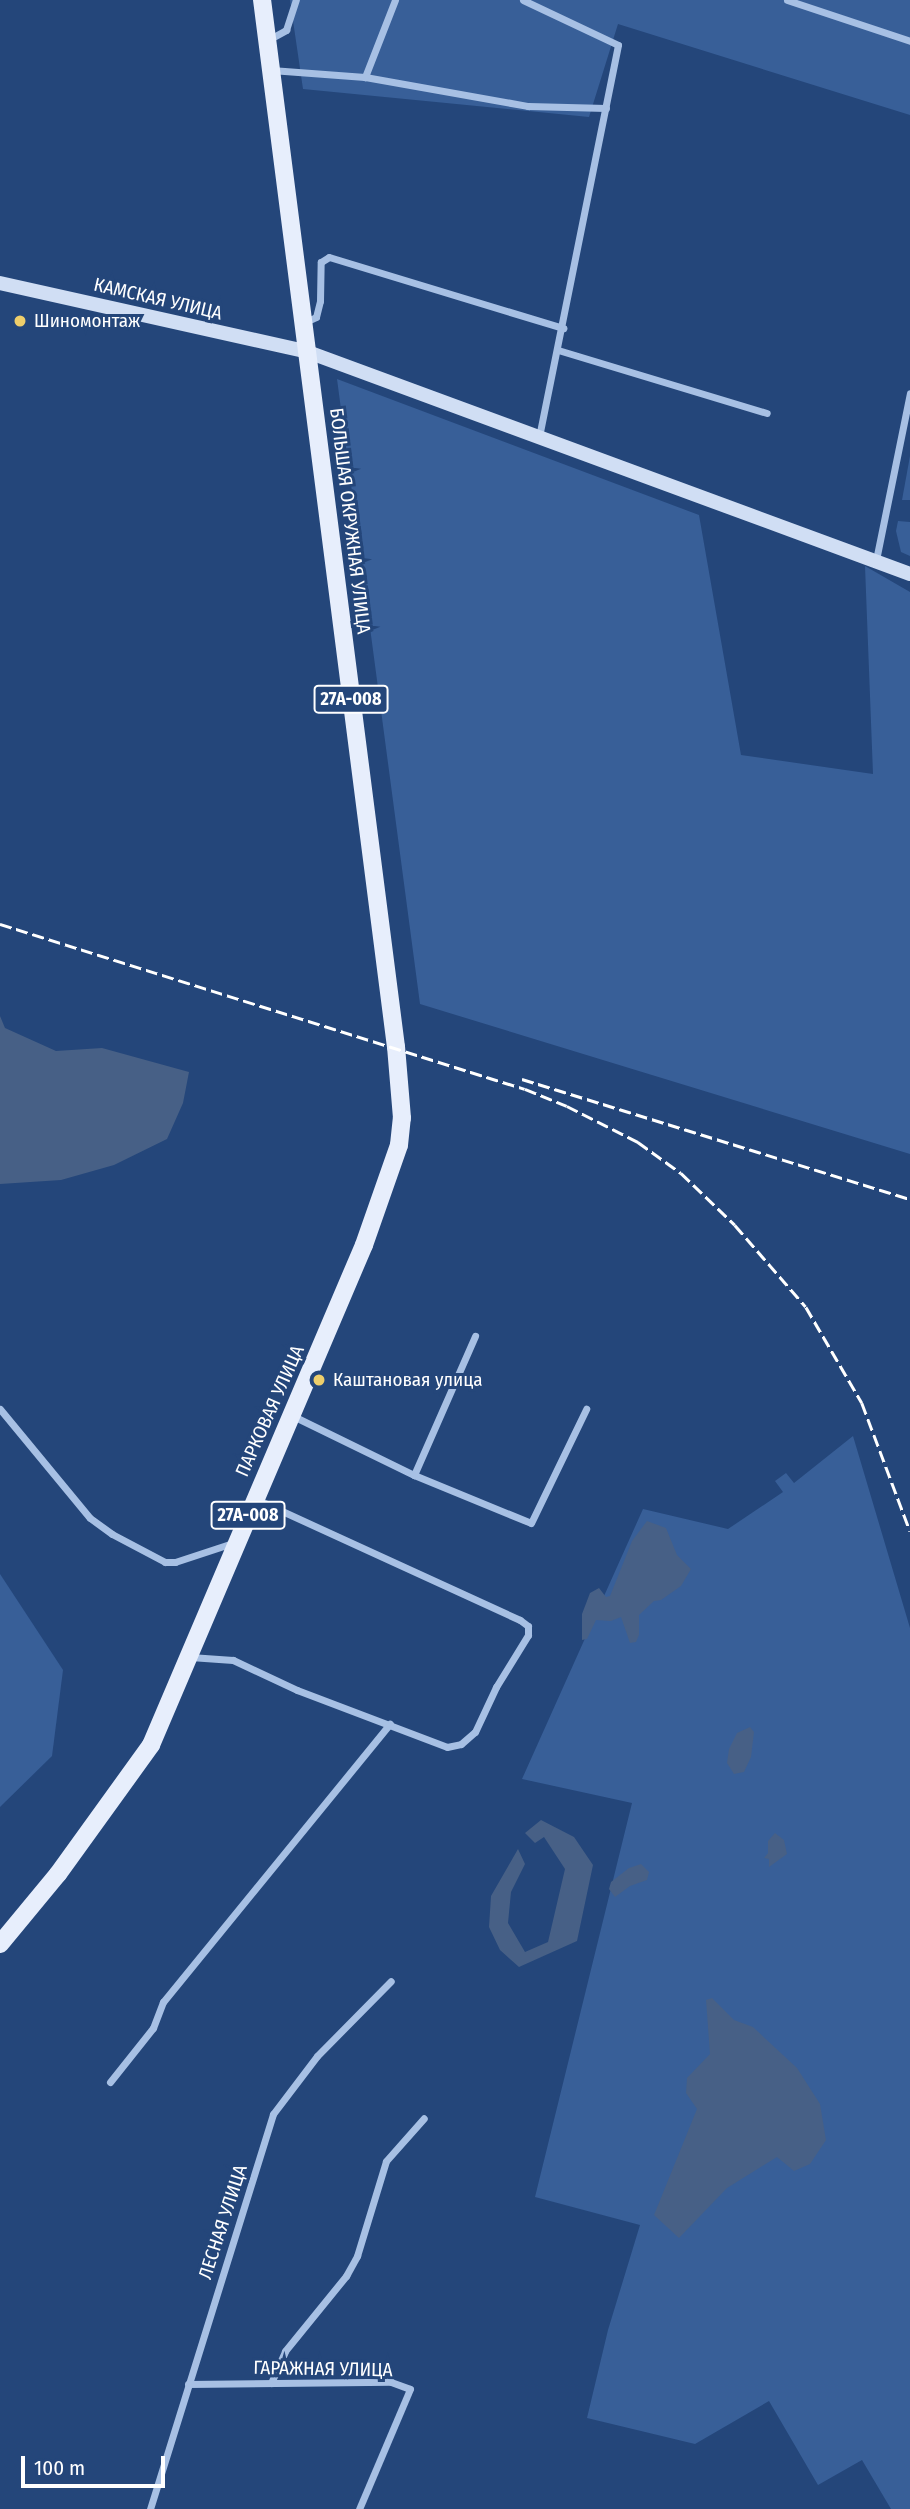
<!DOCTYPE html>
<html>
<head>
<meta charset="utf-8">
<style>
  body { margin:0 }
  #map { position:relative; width:910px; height:2509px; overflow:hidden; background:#24467a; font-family:"Fira Sans Condensed",sans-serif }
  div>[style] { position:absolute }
  .green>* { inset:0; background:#385f98 }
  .water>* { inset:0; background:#476086 }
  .street>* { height:7px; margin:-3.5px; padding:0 3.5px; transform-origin:3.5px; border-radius:3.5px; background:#a7c0e4 }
  .secondary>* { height:14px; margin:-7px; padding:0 7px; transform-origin:7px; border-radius:7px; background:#d0def4 }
  .primary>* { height:18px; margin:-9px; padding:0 9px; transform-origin:9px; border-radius:9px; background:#e7eefc }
  .rail>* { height:2.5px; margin-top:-1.25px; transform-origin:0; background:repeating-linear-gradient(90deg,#fff 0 12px,transparent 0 17px) }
  .dots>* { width:19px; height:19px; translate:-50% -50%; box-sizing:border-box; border:4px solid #24467a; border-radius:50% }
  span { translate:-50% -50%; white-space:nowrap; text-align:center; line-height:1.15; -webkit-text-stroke:6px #24467a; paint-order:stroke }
  .shield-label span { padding:2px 5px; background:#24467a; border:2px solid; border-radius:5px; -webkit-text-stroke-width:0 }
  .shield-label { font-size:18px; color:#fff; font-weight:700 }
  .street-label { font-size:19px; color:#fff }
  .poi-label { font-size:19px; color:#fff }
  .left { translate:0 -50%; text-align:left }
  .scale { position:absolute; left:21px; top:2456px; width:144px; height:32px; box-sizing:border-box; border:4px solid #fff; border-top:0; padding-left:9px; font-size:21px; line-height:24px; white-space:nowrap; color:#fff; -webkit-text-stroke:5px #24467a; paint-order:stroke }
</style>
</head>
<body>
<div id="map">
  <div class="green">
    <div style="clip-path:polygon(290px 0,910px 0,910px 115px,618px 24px,589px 117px,303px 89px)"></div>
    <div style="clip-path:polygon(337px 379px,699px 515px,741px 755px,873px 774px,865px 566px,910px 592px,910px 1154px,420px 1004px)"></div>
    <div style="clip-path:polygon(910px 456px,910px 500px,902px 500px)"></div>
    <div style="clip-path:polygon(898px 521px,910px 522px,910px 556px,901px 552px,896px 531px)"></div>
    <div style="clip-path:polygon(853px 1436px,910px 1628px,910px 2509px,891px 2509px,862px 2460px,818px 2485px,769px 2401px,695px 2444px,587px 2418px,608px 2330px,640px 2225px,535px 2197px,632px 1803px,522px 1779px,643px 1509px,728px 1529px,783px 1492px,775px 1481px,786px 1473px,794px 1483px)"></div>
    <div style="clip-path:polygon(0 1574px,63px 1670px,52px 1756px,0 1807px)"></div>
  </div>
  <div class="water">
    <div style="clip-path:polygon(0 1016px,5px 1028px,56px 1051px,102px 1048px,189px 1072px,183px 1103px,167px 1139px,114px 1165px,61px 1180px,0 1184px)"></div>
    <div style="clip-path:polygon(647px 1521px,666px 1528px,677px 1555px,691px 1569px,681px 1586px,661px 1600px,654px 1601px,639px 1615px,639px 1635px,636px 1642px,630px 1643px,621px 1617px,611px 1621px,596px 1620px,587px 1639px,582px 1640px,582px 1614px,590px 1593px,599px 1588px,606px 1597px,610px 1596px,632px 1541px)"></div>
    <div style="clip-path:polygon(750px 1727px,754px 1732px,751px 1757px,744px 1772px,734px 1774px,727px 1763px,729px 1749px,737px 1733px)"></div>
    <div style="clip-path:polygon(541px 1820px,574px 1837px,593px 1865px,577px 1941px,519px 1967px,500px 1950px,489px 1927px,491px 1896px,518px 1849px,525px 1864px,511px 1892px,508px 1923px,525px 1952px,548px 1942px,565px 1869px,544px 1837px,535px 1843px,525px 1833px)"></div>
    <div style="clip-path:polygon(775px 1833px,784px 1840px,787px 1854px,769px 1867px,769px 1859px,764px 1858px,768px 1853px,768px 1841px)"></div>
    <div style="clip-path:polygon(641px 1864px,649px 1872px,647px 1880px,630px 1886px,615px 1897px,609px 1889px,611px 1882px,629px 1868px)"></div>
    <div style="clip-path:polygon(712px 1998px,734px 2020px,753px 2027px,797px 2068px,820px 2104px,826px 2140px,810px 2164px,794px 2171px,777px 2157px,727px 2188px,679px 2238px,654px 2215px,697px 2109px,686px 2093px,687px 2078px,710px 2054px,706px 2000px)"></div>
  </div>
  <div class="street">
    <div style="left:395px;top:0;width:83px;rotate:111.3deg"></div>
    <div style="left:365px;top:77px;width:166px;rotate:10.1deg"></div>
    <div style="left:528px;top:106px;width:78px;rotate:1.5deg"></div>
    <div style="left:523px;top:0;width:105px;rotate:25.3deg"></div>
    <div style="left:618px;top:45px;width:400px;rotate:101.4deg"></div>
    <div style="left:787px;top:0;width:130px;rotate:18.4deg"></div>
    <div style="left:268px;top:40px;width:21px;rotate:-29deg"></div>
    <div style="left:286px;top:30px;width:32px;rotate:-72deg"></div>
    <div style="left:271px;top:70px;width:94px;rotate:4.3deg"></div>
    <div style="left:305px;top:322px;width:12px;rotate:-24deg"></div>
    <div style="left:316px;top:317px;width:16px;rotate:-76deg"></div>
    <div style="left:320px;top:301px;width:39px;rotate:-89deg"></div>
    <div style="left:321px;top:262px;width:9px;rotate:-32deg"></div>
    <div style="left:329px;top:257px;width:245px;rotate:16.9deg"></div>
    <div style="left:558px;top:350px;width:218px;rotate:16.8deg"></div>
    <div style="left:876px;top:560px;width:170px;rotate:-78.5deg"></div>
    <div style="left:0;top:1409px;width:141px;rotate:50.5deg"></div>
    <div style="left:90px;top:1518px;width:27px;rotate:36deg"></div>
    <div style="left:112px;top:1534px;width:60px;rotate:27.8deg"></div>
    <div style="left:165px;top:1562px;width:10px"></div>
    <div style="left:175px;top:1562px;width:64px;rotate:-18.2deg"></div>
    <div style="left:291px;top:1415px;width:137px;rotate:26deg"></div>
    <div style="left:414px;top:1475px;width:126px;rotate:22.3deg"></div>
    <div style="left:531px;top:1523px;width:127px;rotate:-64.2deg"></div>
    <div style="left:414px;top:1475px;width:152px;rotate:-66.3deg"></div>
    <div style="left:190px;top:1657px;width:43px;rotate:4deg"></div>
    <div style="left:233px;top:1660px;width:71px;rotate:25.1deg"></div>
    <div style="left:297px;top:1690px;width:160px;rotate:20.8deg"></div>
    <div style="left:447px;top:1747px;width:14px;rotate:-12deg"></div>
    <div style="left:461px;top:1744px;width:18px;rotate:-41deg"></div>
    <div style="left:475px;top:1732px;width:50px;rotate:-65deg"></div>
    <div style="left:496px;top:1687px;width:61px;rotate:-58.4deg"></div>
    <div style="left:528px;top:1635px;width:9px;rotate:-90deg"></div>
    <div style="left:528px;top:1626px;width:10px;rotate:-143deg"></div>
    <div style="left:520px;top:1620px;width:290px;rotate:-155.4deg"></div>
    <div style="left:110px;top:2082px;width:69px;rotate:-51.5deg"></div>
    <div style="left:153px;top:2028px;width:28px;rotate:-69deg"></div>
    <div style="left:163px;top:2002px;width:359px;rotate:-50.8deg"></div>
    <div style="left:271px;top:2383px;width:35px;rotate:-66deg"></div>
    <div style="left:285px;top:2351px;width:97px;rotate:-50.9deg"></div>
    <div style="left:346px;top:2276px;width:23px;rotate:-61deg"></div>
    <div style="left:357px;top:2256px;width:99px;rotate:-73deg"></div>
    <div style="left:386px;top:2161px;width:57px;rotate:-48.5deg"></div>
    <div style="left:188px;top:2384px;width:203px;rotate:-0.6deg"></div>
    <div style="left:391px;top:2382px;width:20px;rotate:20deg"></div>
    <div style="left:410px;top:2389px;width:130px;rotate:113deg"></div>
    <div style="left:150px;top:2509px;width:414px;rotate:-72.7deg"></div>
    <div style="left:273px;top:2114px;width:73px;rotate:-52.8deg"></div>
    <div style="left:317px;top:2056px;width:105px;rotate:-45.4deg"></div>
  </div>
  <div class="secondary">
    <div style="left:0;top:283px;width:316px;rotate:12.6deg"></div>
    <div style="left:308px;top:352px;width:642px;rotate:20.24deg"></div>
  </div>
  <div class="primary">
    <div style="left:0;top:1944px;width:91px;rotate:-50.4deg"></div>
    <div style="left:58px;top:1874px;width:159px;rotate:-54.2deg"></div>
    <div style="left:151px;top:1745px;width:543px;rotate:-66.93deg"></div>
    <div style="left:364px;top:1245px;width:106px;rotate:-70.7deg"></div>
    <div style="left:399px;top:1145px;width:27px;rotate:-84deg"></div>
    <div style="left:402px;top:1118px;width:71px;rotate:-94.8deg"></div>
    <div style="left:396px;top:1047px;width:1056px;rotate:-97.29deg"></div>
  </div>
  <div class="rail">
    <div style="left:0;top:924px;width:550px;rotate:17.45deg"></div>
    <div style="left:525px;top:1089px;width:45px;rotate:22deg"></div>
    <div style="left:567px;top:1106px;width:80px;rotate:26.9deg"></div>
    <div style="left:638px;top:1142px;width:53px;rotate:35.8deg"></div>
    <div style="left:681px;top:1173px;width:75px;rotate:43.9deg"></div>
    <div style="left:735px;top:1225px;width:108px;rotate:49.1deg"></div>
    <div style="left:806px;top:1307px;width:111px;rotate:59.7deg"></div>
    <div style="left:862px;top:1403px;width:137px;rotate:69.4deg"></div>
    <div style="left:522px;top:1079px;width:406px;rotate:17.2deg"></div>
  </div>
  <div class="dots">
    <div style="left:20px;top:321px;background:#eece6b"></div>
    <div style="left:319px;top:1380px;background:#eece6b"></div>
  </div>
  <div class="shield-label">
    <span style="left:351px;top:699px">27А-008</span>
    <span style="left:248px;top:1515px">27А-008</span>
  </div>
  <div class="street-label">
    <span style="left:158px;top:299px;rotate:13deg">КАМСКАЯ УЛИЦА</span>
    <span style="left:350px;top:521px;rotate:83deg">БОЛЬШАЯ ОКРУЖНАЯ УЛИЦА</span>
    <span style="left:270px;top:1411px;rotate:-66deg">ПАРКОВАЯ УЛИЦА</span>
    <span style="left:223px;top:2222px;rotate:-72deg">ЛЕСНАЯ УЛИЦА</span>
    <span style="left:323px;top:2369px;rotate:1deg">ГАРАЖНАЯ УЛИЦА</span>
  </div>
  <div class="poi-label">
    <span class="left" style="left:34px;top:321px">Шиномонтаж</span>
    <span class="left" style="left:333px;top:1380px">Каштановая улица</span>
  </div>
  <div class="scale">100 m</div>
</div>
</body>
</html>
